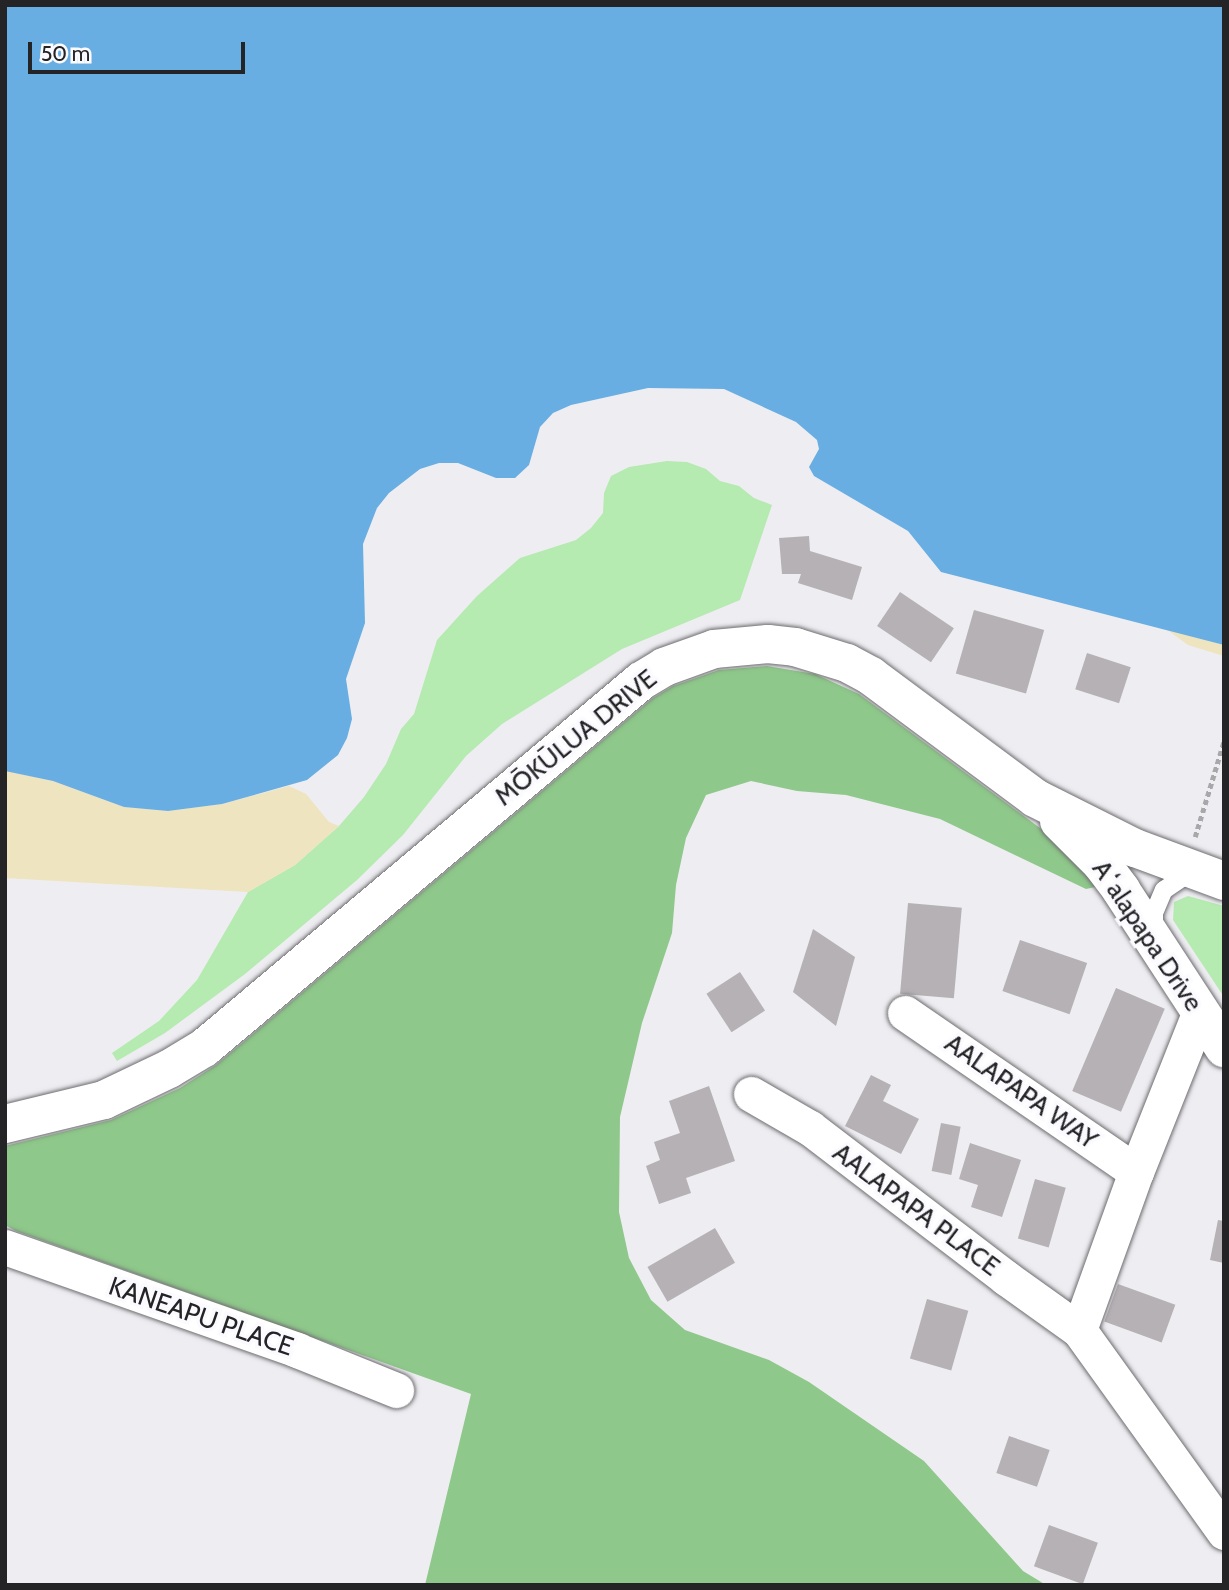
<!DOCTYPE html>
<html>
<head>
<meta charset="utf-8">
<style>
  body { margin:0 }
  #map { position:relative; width:1229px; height:1590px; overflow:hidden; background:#eeedf1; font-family:Cabin,sans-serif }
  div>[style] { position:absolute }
  .green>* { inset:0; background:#b5eab1 }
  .forest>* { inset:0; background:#8fc88b }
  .sand>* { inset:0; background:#eee4bf }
  .water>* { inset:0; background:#69aee2 }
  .building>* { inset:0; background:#b5b1b4; transform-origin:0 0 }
  .path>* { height:4.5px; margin-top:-2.25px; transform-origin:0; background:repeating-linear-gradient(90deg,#a8a7aa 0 5px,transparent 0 8.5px) }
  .roads { filter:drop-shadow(0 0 2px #6e6c70) drop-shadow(0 0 2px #6e6c70) }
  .service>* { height:18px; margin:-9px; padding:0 9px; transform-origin:9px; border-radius:9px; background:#fff }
  .minor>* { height:35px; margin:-17.5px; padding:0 17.5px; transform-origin:17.5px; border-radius:17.5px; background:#fff }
  .tertiary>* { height:38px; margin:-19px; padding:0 19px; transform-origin:19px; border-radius:19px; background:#fff }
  span { translate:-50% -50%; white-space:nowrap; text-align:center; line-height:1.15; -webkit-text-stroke:7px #fbfafe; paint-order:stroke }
  .street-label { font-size:26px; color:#242325 }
  .frame { position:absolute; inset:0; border:7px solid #242325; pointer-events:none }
  .scale { position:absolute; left:28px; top:42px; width:217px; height:32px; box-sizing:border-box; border:4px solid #242325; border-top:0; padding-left:9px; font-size:21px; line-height:24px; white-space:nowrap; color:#242325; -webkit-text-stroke:5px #fbfafe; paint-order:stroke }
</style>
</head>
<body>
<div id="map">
  <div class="green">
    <div style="clip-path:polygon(667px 461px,687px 462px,706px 469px,720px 481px,739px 486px,754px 498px,772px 505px,740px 600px,622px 649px,502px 724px,466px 756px,403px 835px,357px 880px,245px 974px,165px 1033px,117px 1061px,112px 1053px,159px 1021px,197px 980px,248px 892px,295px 865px,339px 826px,364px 797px,386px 764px,401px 729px,414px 714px,437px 640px,477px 596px,520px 558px,576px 540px,591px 528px,603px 513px,604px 493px,611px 476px,629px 467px)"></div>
    <div style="clip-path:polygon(1188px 896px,1224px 906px,1224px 997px,1173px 920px,1174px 902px)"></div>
  </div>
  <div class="forest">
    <div style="clip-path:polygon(767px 666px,815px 674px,859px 694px,1040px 828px,1105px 885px,1086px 889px,940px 819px,846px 795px,797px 791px,751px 781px,706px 795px,686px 838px,676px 885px,672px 933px,642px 1023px,620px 1117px,619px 1212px,629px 1258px,651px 1300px,685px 1330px,769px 1360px,809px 1382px,924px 1461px,1023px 1571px,1046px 1585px,425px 1585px,471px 1394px,16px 1231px,5px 1225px,5px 1146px,111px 1120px,180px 1088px,216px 1065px,653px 698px,673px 686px,719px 670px)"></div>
  </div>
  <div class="sand">
    <div style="clip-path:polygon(1166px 629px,1224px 645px,1224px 656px,1188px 645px)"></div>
    <div style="clip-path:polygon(7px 771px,53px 781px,124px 807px,168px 811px,222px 804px,289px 786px,306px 794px,329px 822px,339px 826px,295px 865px,248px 892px,5px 878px)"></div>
  </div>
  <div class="water">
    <div style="clip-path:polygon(5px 5px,1224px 5px,1224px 645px,941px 572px,908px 531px,814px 476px,809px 467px,819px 449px,817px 440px,796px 422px,724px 389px,648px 388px,571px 405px,553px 413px,540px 427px,529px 465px,515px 478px,496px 478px,458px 463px,439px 463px,420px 469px,389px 493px,377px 508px,363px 544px,365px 623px,346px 679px,352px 719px,347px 738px,338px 755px,307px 780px,222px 804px,168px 811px,124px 807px,53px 781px,5px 771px)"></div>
  </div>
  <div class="building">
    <div style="clip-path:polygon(809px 536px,810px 551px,862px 567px,852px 600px,798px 583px,801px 574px,782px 574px,779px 538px)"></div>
    <div style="left:900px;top:592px;width:65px;height:41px;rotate:34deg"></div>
    <div style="left:974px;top:610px;width:73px;height:66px;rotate:16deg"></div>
    <div style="left:1087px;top:653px;width:46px;height:38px;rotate:18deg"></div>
    <div style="left:908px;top:903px;width:54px;height:91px;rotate:5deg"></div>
    <div style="clip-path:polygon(813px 929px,855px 957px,836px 1026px,793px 992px)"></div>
    <div style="left:1020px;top:940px;width:71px;height:54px;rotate:19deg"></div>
    <div style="left:740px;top:972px;width:46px;height:40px;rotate:57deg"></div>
    <div style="left:1116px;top:988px;width:53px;height:112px;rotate:23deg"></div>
    <div style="clip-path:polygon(871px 1075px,891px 1085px,883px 1101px,919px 1119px,901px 1154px,845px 1126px)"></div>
    <div style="clip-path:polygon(709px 1086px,735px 1161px,686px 1178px,691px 1193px,659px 1204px,646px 1166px,660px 1160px,654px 1142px,680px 1133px,669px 1101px)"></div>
    <div style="left:941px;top:1123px;width:20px;height:49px;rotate:11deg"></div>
    <div style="clip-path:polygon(970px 1143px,1021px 1160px,1002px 1217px,971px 1207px,978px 1185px,959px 1179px)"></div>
    <div style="left:1035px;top:1179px;width:32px;height:62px;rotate:16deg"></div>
    <div style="clip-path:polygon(1218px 1220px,1224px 1221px,1224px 1263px,1210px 1260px)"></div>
    <div style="left:715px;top:1228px;width:40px;height:78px;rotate:60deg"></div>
    <div style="left:1118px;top:1284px;width:61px;height:40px;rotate:20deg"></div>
    <div style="left:927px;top:1299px;width:43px;height:62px;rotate:16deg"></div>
    <div style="left:1009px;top:1436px;width:43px;height:39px;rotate:19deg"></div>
    <div style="left:1049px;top:1525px;width:52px;height:44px;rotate:20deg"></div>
  </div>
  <div class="path">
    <div style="left:1195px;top:837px;width:100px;rotate:-73.2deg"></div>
  </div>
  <div class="roads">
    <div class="service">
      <div style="left:1154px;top:929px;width:16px;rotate:-90deg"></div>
      <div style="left:1154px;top:913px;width:25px;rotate:-67deg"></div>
      <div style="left:1164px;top:890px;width:23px;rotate:-34deg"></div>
      <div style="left:1183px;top:877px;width:12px;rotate:-9deg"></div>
    </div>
    <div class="minor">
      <div style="left:905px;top:1013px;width:280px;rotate:34.5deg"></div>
      <div style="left:751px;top:1094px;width:68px;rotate:30deg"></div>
      <div style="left:810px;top:1128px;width:247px;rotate:37.4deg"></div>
      <div style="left:1006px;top:1278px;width:90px;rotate:35.5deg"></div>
      <div style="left:1079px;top:1330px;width:249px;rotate:54.3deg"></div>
      <div style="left:5px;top:1247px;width:310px;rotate:19.4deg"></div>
      <div style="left:297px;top:1350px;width:107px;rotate:22deg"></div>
      <div style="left:1079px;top:1330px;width:168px;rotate:-70.2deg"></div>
      <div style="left:1136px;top:1172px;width:170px;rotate:-68.3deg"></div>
    </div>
    <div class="tertiary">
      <div style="left:1059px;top:821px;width:59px;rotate:45deg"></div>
      <div style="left:1101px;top:863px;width:34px;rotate:53deg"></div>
      <div style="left:1121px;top:890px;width:189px;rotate:56.9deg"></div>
      <div style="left:5px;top:1124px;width:102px;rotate:-13.6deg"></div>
      <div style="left:104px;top:1100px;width:72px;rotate:-25.5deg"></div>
      <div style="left:169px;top:1069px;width:41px;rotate:-31deg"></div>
      <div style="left:204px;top:1048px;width:571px;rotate:-40.02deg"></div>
      <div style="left:641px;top:681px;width:27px;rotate:-31deg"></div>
      <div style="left:664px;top:667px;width:53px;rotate:-19.8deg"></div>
      <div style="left:714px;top:649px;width:54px;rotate:-5.3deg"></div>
      <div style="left:768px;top:644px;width:27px;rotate:6deg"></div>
      <div style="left:795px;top:647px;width:54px;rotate:17.1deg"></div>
      <div style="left:847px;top:663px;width:27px;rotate:28deg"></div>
      <div style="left:871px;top:676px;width:204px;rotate:36.6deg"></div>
      <div style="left:1035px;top:798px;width:112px;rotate:26.6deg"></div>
      <div style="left:1135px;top:848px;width:95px;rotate:20.3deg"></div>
    </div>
  </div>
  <div class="street-label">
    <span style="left:576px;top:738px;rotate:-39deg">MŌKŪLUA DRIVE</span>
    <span style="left:1147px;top:936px;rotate:56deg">Aʻalapapa Drive</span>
    <span style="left:1021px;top:1092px;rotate:35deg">AALAPAPA WAY</span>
    <span style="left:916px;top:1210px;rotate:37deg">AALAPAPA PLACE</span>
    <span style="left:201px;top:1317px;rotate:19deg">KANEAPU PLACE</span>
  </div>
  <div class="frame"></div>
  <div class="scale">50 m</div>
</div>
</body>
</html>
